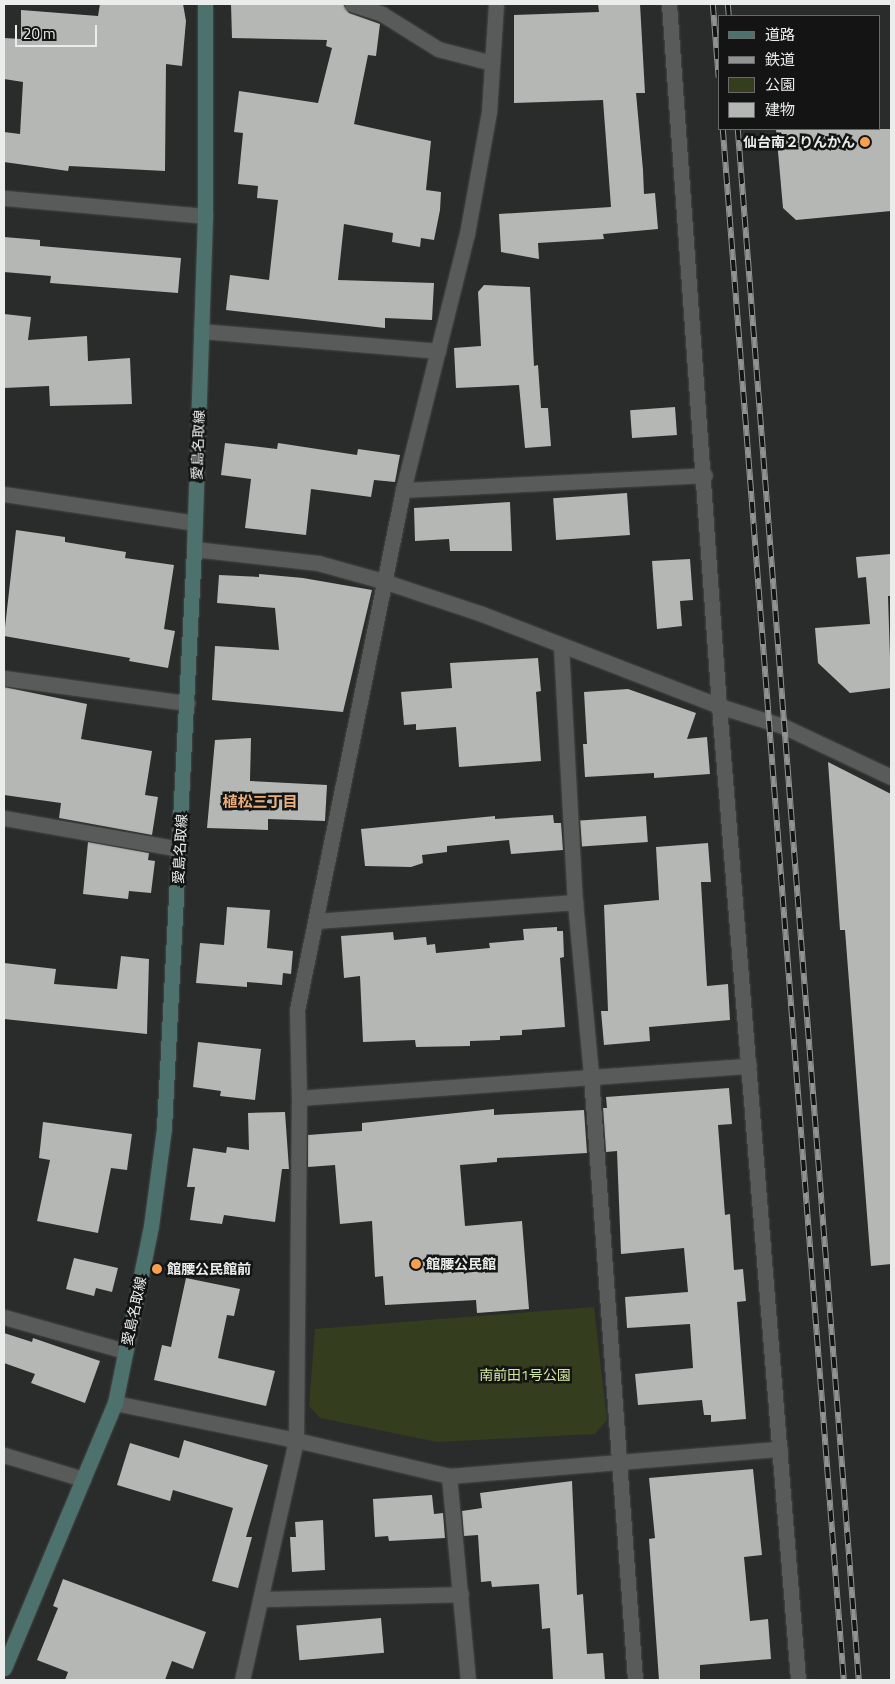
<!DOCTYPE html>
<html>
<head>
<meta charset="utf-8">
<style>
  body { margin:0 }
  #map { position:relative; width:895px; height:1684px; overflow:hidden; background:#292c2b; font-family:"Titillium Web","Noto Sans JP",sans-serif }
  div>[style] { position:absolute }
  .green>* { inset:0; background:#343d1e }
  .building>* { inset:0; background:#b5b7b5; transform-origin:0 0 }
  .roads { filter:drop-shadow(0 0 1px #464847) drop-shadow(0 0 1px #464847) }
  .minor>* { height:15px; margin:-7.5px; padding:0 7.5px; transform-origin:7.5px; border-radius:7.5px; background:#585b59 }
  .secondary>* { height:15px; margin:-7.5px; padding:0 7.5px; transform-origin:7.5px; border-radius:7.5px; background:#4d726d }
  .rail>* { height:5.5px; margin-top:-2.75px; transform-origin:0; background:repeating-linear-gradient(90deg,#131413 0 11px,#919392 0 22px); box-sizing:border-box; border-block:1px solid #919392 }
  .dots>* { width:14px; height:14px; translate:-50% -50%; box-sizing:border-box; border:2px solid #131413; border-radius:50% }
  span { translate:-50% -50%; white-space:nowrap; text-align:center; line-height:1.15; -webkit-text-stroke:5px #131413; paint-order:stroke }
  .poi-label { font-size:14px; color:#ebedec; font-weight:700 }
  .right { translate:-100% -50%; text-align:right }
  .left { translate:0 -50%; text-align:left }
  .street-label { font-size:14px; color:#ebedec }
  .park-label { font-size:14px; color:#d0e89e }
  .neighbourhood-label { font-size:15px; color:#eeae7c; font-weight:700 }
  .frame { position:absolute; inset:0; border:5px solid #ebedec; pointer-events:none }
  .legend { position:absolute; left:718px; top:15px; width:162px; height:115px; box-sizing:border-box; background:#131413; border:1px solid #696b6a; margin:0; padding:6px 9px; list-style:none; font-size:15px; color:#ebedec }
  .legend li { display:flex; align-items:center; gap:10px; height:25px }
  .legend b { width:25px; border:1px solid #696b6a }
  .scale { position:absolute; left:15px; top:25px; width:82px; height:22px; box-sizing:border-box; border:2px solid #ebedec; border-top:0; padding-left:6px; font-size:15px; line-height:18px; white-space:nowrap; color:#ebedec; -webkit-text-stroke:4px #131413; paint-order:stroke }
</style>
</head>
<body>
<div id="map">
  <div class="green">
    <div style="clip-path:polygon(594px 1307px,607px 1420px,595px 1434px,437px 1442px,320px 1418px,309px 1406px,315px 1329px)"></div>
  </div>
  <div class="building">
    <div style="clip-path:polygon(100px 4px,183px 4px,186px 21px,182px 66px,166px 64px,165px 171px,69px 166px,68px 171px,4px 162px,4px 132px,20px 134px,23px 82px,4px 79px,4px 38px,21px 39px,21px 10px,98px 16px)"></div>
    <div style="clip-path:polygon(231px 4px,343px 4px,349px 13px,380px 24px,376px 56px,368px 55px,354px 124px,431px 141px,426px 190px,441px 192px,440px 210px,434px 240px,421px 238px,420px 247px,392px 242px,393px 233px,344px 224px,338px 280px,434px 283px,432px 320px,385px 318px,385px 328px,226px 310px,230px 275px,269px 280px,278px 200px,257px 198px,258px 186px,238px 184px,243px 133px,234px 132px,239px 91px,318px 103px,332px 48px,326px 46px,327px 40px,232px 38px)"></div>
    <div style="clip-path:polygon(598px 4px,640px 4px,645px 93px,636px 93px,643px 170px,644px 194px,655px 193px,658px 229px,603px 234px,604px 239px,538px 243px,539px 259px,501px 252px,499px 214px,611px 207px,603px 100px,514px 103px,514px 15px,599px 12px)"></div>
    <div style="clip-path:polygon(776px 129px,891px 129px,891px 211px,796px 220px,783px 208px)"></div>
    <div style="clip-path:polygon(4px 237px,40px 240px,40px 246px,181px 258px,178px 293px,50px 283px,51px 276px,4px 272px)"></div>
    <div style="clip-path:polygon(484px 285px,530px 287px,534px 366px,538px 365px,541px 408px,548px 408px,551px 446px,525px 448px,519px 385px,456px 388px,454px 348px,481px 346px,478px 292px)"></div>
    <div style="clip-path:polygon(4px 314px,31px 317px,28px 340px,87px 336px,88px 361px,130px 358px,132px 404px,50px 406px,49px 386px,4px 388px)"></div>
    <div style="left:675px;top:407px;width:28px;height:45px;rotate:86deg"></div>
    <div style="clip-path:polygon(225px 443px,277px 449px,278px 443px,357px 455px,358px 449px,400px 455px,395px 482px,374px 480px,371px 497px,311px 489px,306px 535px,245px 528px,251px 479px,221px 475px)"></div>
    <div style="left:627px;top:493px;width:42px;height:74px;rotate:86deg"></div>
    <div style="clip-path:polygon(510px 502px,512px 551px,450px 551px,449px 539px,415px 541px,414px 508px)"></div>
    <div style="clip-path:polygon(16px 530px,65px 537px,65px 542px,126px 552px,125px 558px,174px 565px,164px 629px,175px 631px,168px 668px,129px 661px,130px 658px,4px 636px)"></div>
    <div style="clip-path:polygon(891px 554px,891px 596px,888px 596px,891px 688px,850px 693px,818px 663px,815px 628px,870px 624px,866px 577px,858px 578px,856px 557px)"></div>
    <div style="clip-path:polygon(690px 559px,693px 600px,680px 601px,682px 626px,657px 629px,652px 561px)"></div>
    <div style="clip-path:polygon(259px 574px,303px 578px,372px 590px,343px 712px,212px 700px,215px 646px,279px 650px,275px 608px,217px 603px,219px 575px,259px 577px)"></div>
    <div style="clip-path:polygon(538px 658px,541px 691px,536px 692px,541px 761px,459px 767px,456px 727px,416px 730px,416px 724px,404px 725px,401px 692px,452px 688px,450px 663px)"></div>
    <div style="clip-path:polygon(4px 687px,87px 704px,81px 739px,152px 751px,145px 795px,158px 797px,152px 835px,59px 818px,61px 803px,4px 795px)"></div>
    <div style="clip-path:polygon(628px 689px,696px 713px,687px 739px,707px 737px,710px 774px,654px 778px,654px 773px,585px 777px,583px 744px,587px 744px,584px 692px)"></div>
    <div style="clip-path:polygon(251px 738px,250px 781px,327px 785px,325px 821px,268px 819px,268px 830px,207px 828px,215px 740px)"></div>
    <div style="clip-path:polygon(828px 762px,891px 794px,891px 1264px,871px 1266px,845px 930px,840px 930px)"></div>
    <div style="clip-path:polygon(553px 815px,554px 823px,561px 823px,563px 850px,511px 854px,509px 840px,447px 846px,447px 852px,422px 855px,423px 863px,411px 867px,365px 866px,361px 829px,495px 816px,495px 819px)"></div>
    <div style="left:646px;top:816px;width:26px;height:66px;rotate:86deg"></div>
    <div style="clip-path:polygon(88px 842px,149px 853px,148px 860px,155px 861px,151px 893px,129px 891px,128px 899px,83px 894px)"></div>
    <div style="clip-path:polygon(708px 843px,711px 882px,701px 882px,707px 986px,728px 984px,730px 1020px,649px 1027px,650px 1041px,604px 1045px,601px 1011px,608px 1011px,604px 905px,659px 900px,656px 847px)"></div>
    <div style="clip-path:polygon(227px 907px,270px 910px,267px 948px,293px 951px,291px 974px,283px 973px,282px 985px,247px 982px,247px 987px,196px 983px,200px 943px,224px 945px)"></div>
    <div style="clip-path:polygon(557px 927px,557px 931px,563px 931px,564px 957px,560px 958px,565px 1027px,522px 1030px,522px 1035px,500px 1036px,500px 1040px,470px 1041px,470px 1046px,416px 1047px,415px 1040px,363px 1042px,360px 976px,344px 978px,341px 936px,393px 932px,394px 940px,426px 937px,427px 945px,435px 944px,436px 953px,490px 948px,489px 943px,524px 940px,523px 929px)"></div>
    <div style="clip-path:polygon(121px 956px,149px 959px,147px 1034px,4px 1019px,4px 963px,56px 969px,54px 984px,117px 989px)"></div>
    <div style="clip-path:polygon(198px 1042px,261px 1049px,255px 1100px,220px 1096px,221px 1091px,193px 1087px)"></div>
    <div style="clip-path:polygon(729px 1088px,732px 1124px,718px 1125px,725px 1215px,730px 1214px,734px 1270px,743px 1269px,746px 1301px,737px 1302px,746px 1419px,711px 1422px,711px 1415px,704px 1415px,702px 1400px,638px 1405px,635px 1374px,693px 1368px,690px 1324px,627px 1328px,625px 1297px,688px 1292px,684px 1248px,621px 1254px,617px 1151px,606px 1152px,603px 1108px,607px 1108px,606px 1097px)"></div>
    <div style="clip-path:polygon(494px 1109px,494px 1115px,584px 1110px,587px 1153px,497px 1158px,497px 1162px,460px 1165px,465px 1226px,522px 1221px,529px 1309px,477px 1313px,476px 1300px,385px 1305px,383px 1276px,375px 1277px,372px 1221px,340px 1224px,335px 1165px,308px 1167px,308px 1135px,362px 1131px,362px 1123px)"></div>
    <div style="clip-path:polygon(285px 1112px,289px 1169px,282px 1169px,275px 1222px,224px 1215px,222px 1224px,190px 1220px,195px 1187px,187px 1187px,193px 1148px,226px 1153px,227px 1147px,249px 1150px,248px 1113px)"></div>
    <div style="clip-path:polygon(43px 1122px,132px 1134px,127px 1170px,111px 1168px,98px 1233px,37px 1221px,50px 1160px,39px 1158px)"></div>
    <div style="clip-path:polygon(74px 1258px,118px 1268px,112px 1292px,96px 1288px,94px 1296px,66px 1289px)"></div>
    <div style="clip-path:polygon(186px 1278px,240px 1289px,234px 1316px,227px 1315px,218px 1358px,275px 1371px,266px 1406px,154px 1380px,162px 1345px,171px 1347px)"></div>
    <div style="clip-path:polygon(4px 1333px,32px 1342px,33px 1338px,100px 1361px,85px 1403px,31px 1383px,35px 1374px,4px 1363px)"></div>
    <div style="clip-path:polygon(184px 1440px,268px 1465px,246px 1537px,252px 1537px,238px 1588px,212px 1581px,233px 1508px,173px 1490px,170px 1501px,117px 1485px,130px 1443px,179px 1458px)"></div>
    <div style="clip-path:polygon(753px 1469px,762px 1555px,744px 1557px,750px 1621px,768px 1619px,771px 1659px,700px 1665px,700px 1679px,659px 1680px,649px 1539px,655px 1538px,649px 1478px)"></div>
    <div style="clip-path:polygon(572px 1481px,577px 1595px,583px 1594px,587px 1654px,603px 1653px,605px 1680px,553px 1680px,550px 1628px,542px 1629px,539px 1584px,492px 1587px,491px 1581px,481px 1582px,478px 1535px,464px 1536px,462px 1511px,482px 1508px,480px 1493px)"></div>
    <div style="clip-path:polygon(432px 1495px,434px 1514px,443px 1513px,445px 1538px,389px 1541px,388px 1536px,375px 1537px,373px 1499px)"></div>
    <div style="clip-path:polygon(323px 1520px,325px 1570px,292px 1572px,290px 1537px,296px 1537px,295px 1522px)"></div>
    <div style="clip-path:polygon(63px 1579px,206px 1632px,193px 1669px,172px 1661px,165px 1680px,65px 1680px,68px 1672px,37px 1660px,58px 1608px,53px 1606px)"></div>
    <div style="left:381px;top:1618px;width:35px;height:85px;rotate:85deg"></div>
  </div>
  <div class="roads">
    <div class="minor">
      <div style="left:352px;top:4px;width:32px;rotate:18deg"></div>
      <div style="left:382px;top:14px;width:66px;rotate:32deg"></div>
      <div style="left:438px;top:49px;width:56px;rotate:14.5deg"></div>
      <div style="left:669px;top:4px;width:704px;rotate:85.93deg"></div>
      <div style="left:719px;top:706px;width:977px;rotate:85.36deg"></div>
      <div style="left:4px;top:198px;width:202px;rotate:5.1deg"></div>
      <div style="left:201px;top:331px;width:238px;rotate:4.8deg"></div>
      <div style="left:403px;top:490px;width:302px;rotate:-2.8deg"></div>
      <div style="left:4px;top:494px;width:193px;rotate:8.6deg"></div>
      <div style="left:194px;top:549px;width:125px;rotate:6.4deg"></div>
      <div style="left:318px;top:563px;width:71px;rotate:15.6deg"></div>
      <div style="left:386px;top:582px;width:101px;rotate:18.4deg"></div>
      <div style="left:482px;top:614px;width:254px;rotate:21.2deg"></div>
      <div style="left:719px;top:706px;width:67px;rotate:17.4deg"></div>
      <div style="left:783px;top:726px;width:119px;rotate:25.3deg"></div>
      <div style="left:561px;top:646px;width:256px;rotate:86.9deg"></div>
      <div style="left:575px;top:902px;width:175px;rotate:84.7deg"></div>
      <div style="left:591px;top:1076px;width:606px;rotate:85.83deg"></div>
      <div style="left:4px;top:678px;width:185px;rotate:7.8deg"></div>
      <div style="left:4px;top:818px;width:179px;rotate:10deg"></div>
      <div style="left:316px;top:921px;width:260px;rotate:-4.2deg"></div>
      <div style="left:299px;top:1098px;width:451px;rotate:-4.1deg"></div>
      <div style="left:4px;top:1317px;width:126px;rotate:15.7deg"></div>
      <div style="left:115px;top:1403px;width:185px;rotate:11.6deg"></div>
      <div style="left:296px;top:1440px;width:157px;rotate:13.2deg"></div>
      <div style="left:449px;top:1476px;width:332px;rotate:-4.7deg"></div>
      <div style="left:4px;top:1455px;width:83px;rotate:16.9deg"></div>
      <div style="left:449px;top:1476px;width:205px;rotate:84.7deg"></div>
      <div style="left:262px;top:1599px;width:199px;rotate:-1.4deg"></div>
      <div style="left:242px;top:1680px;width:246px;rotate:-77.3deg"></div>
      <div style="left:296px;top:1440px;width:342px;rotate:-89.5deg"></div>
      <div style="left:299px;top:1098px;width:88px;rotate:-91.3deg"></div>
      <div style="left:297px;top:1010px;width:531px;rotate:-78.48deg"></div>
      <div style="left:403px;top:490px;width:264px;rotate:-76deg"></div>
      <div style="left:467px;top:234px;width:124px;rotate:-79.8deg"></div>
      <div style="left:489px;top:112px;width:108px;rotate:-86.3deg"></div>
    </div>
    <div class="secondary">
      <div style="left:4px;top:1668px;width:287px;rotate:-67.3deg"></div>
      <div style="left:115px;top:1403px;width:181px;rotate:-78.5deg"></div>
      <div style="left:151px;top:1226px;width:99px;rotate:-82.4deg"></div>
      <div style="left:164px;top:1128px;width:580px;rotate:-87.03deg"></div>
      <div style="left:194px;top:549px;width:333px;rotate:-88.1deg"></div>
      <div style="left:205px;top:216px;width:212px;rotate:-90deg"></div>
    </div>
  </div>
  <div class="rail">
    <div style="left:713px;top:4px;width:74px;rotate:85.4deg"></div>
    <div style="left:728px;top:4px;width:12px;rotate:85deg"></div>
    <div style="left:723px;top:129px;width:1556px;rotate:85.54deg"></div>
    <div style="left:738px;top:129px;width:1556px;rotate:85.54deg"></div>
  </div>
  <div class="dots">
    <div style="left:865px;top:142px;background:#fa9f4f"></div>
    <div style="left:416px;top:1264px;background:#fa9f4f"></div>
    <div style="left:157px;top:1269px;background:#fa9f4f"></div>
  </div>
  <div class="poi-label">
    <span class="right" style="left:855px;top:142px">仙台南２りんかん</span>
    <span class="left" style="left:426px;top:1264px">館腰公民館</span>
    <span class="left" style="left:167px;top:1269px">館腰公民館前</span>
  </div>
  <div class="street-label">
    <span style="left:198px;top:445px;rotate:-88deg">愛島名取線</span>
    <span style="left:180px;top:849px;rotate:-87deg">愛島名取線</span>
    <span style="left:134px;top:1311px;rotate:-78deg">愛島名取線</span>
  </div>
  <div class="park-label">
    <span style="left:525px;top:1375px">南前田1号公園</span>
  </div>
  <div class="neighbourhood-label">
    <span style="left:260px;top:802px">植松三丁目</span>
  </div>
  <div class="frame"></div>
  <ul class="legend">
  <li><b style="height:6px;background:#4d726d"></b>道路</li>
  <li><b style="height:6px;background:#919392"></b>鉄道</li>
  <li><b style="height:14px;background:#343d1e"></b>公園</li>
  <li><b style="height:14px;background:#b5b7b5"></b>建物</li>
  </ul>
  <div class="scale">20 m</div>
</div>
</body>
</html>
